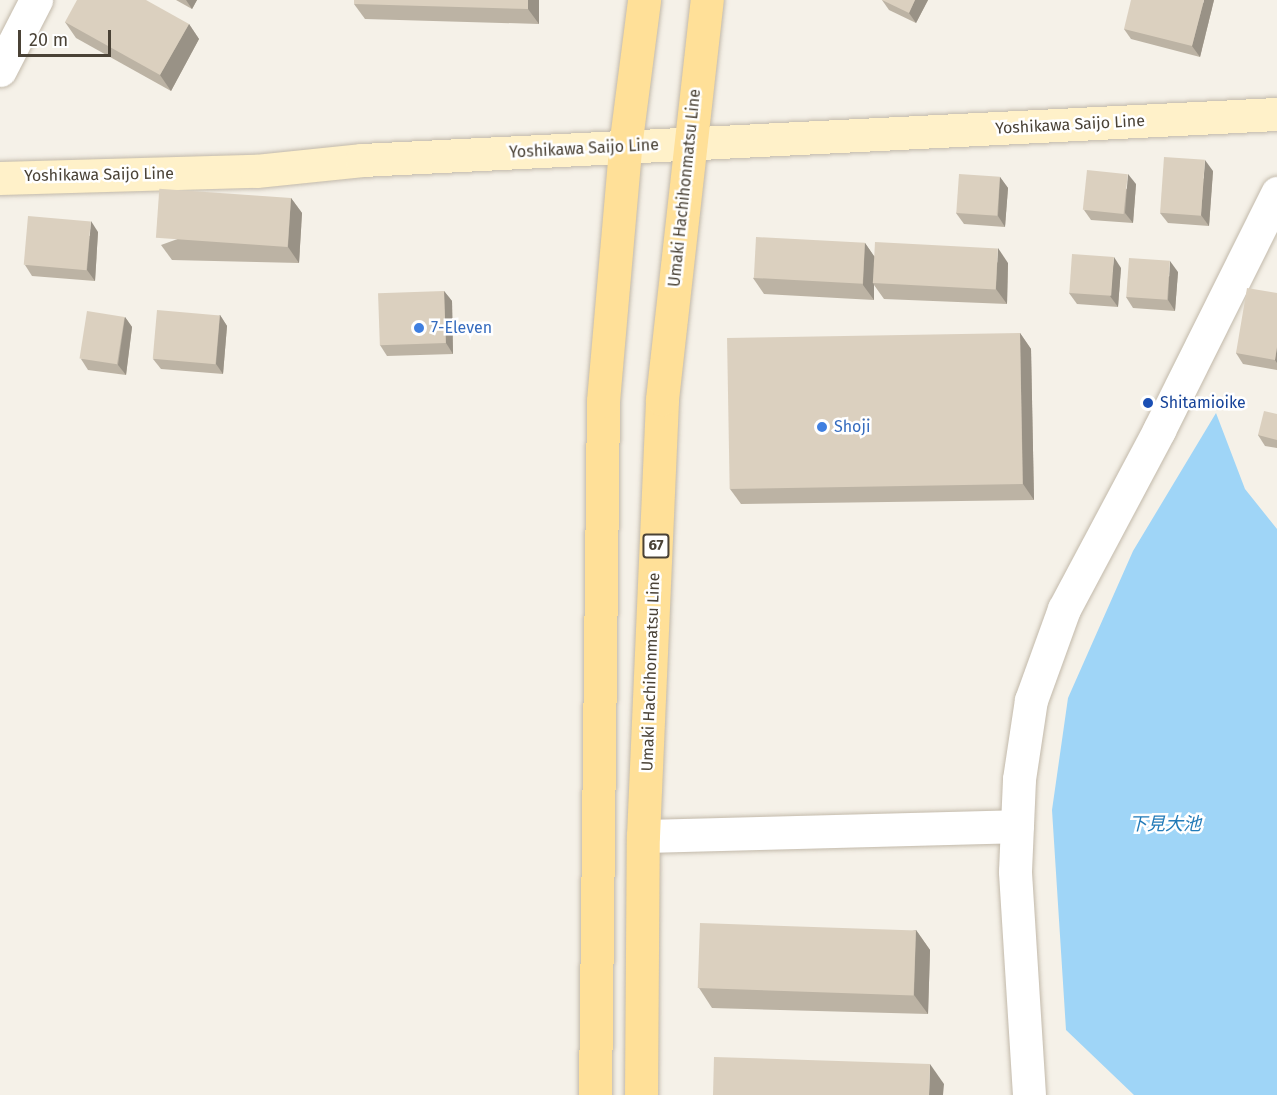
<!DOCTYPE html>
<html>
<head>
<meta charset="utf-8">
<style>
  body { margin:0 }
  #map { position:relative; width:1277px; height:1095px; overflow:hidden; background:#f5f1e8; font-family:"Fira Sans","Noto Sans JP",sans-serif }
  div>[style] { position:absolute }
  .water>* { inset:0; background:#9fd5f7 }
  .roads { filter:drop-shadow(0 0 2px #c2b9aa) drop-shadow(0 0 2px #c2b9aa) }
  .minor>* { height:33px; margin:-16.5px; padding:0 16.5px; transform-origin:16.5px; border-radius:16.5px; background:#fff }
  .tertiary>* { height:33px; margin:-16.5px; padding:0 16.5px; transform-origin:16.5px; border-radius:16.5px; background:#fff }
  .secondary>* { height:33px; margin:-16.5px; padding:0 16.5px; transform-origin:16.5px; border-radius:16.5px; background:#fff1c9 }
  .primary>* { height:33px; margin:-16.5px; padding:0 16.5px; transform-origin:16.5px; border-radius:16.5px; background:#ffe098 }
  .wall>* { inset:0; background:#bcb3a4 }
  .shaded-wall>* { inset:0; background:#999286 }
  .building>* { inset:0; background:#dbd0bf; transform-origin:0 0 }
  .dots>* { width:16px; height:16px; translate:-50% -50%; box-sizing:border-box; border:3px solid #fff; border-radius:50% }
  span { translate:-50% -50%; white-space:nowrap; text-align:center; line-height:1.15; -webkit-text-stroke:5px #fff; paint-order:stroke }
  .shield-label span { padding:2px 4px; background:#fff; border:2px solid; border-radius:4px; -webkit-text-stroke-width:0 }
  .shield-label { font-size:15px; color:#4a4236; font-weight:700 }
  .street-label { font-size:16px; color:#4a4236 }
  .shop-label { font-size:16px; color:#366cbe }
  .left { translate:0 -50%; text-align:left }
  .transit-label { font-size:16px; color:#164399 }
  .water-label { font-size:18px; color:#237bb8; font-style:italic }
  .scale { position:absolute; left:18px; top:30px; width:93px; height:27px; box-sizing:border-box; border:3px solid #4a4236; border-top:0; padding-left:8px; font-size:18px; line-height:21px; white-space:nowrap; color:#4a4236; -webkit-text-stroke:4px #fff; paint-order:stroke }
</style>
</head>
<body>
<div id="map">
  <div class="water">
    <div style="clip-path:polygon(1216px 413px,1245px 489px,1277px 529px,1277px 1095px,1134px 1095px,1066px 1030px,1052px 810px,1068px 698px,1133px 551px)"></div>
  </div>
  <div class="roads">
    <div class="minor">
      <div style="left:0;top:70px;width:79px;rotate:-62.8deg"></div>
      <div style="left:643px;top:836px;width:374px;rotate:-1.5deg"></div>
    </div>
    <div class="tertiary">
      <div style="left:1029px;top:1095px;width:224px;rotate:-93.6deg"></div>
      <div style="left:1015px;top:871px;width:92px;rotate:-87.5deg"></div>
      <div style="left:1019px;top:779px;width:80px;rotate:-81.4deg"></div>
      <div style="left:1031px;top:700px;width:97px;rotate:-70.1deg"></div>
      <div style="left:1064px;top:609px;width:203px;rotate:-62deg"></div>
      <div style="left:1159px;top:430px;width:265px;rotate:-63.5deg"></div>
    </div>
    <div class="secondary">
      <div style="left:0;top:178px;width:256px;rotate:-1.6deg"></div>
      <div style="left:256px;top:171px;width:107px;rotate:-5.9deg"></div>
      <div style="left:362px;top:160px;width:916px;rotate:-2.88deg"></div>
    </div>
    <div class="primary">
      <div style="left:595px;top:1095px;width:694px;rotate:-89.34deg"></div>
      <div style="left:603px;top:401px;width:255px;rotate:-85deg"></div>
      <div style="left:625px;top:147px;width:148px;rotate:-82.6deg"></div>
      <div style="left:641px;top:1095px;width:259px;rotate:-89.6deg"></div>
      <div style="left:643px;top:836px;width:437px;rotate:-87.5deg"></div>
      <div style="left:662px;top:399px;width:402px;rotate:-83.6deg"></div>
    </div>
  </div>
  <div class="wall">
    <div style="clip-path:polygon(176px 0,197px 0,192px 9px)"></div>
    <div style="clip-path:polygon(539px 0,539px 24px,365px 19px,354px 4px)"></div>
    <div style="clip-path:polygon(882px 0,928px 0,916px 23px,889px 10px)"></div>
    <div style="clip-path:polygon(1214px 0,1200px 57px,1131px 39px,1124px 29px)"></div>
    <div style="clip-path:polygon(65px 22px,189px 24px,199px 39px,171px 91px,76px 38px)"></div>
    <div style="clip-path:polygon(1213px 171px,1209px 226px,1168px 223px,1160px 213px)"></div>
    <div style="clip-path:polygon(1000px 177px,1008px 188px,1005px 227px,964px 224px,956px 213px)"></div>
    <div style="clip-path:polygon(1136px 184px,1133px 223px,1091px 220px,1084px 210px)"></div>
    <div style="clip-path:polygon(291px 198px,302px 213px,299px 263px,172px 260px,161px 245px)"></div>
    <div style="clip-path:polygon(98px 232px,95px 281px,32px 276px,25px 265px)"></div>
    <div style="clip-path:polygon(865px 243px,874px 256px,1008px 263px,1007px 304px,884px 299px,874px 285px,874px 300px,764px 294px,753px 278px)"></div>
    <div style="clip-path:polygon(1121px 268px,1118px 307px,1077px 304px,1069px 293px)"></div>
    <div style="clip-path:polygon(1178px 272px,1175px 311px,1133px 308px,1126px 297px)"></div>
    <div style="clip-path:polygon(444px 291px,452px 301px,453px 354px,387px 356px,380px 345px)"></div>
    <div style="clip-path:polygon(1277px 293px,1277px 370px,1243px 364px,1236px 353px)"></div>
    <div style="clip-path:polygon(220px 315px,227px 326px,223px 374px,161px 369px,153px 359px)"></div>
    <div style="clip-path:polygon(125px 317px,132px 327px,126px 375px,88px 370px,81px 359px)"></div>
    <div style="clip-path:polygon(1020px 333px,1031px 349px,1034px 500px,741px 504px,730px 489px)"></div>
    <div style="clip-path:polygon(1277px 414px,1277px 448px,1265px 446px,1258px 435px)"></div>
    <div style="clip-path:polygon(916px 930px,930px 950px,928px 1014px,712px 1008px,699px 988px)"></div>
  </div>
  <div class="shaded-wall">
    <div style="clip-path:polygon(186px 0,197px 0,192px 9px)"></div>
    <div style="clip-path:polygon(528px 0,539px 0,539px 24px,528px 9px)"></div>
    <div style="clip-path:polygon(915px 0,928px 0,916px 23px,909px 13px)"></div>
    <div style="clip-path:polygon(1204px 0,1214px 0,1200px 57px,1192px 46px)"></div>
    <div style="clip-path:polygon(189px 24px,199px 39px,171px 91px,160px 75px)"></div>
    <div style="clip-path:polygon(1205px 160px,1213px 171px,1209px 226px,1201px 215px)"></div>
    <div style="clip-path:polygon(1128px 174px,1136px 184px,1133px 223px,1125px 213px)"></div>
    <div style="clip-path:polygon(1000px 177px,1008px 188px,1005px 227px,998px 216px)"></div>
    <div style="clip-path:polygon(291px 198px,302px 213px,299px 263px,288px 247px)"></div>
    <div style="clip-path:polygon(91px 221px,98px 232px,95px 281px,87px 270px)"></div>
    <div style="clip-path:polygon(865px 243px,876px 259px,873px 283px,874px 285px,874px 300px,863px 285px)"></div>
    <div style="clip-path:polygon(998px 248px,1008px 263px,1007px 304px,996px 289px)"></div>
    <div style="clip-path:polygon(1114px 257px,1121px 268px,1118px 307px,1110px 296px)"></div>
    <div style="clip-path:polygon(1170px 261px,1178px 272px,1175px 311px,1168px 300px)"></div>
    <div style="clip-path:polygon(444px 291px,452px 301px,453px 354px,446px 343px)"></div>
    <div style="clip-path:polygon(220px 315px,227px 326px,223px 374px,216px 364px)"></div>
    <div style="clip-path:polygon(125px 317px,132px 327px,126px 375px,118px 365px)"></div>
    <div style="clip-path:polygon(1020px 333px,1031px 349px,1034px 500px,1023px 484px)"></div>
    <div style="clip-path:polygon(1277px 347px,1277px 363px,1275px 360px)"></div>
    <div style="clip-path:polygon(916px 930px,930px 950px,928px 1014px,914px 995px)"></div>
    <div style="clip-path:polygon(930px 1064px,944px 1084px,943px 1095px,929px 1095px)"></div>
  </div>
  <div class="building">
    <div style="clip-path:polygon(77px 0,146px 0,189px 24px,160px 75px,65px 22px)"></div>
    <div style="clip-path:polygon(354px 0,528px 0,528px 9px,354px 4px)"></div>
    <div style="clip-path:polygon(882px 0,915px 0,909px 13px)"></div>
    <div style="clip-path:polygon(1131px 0,1204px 0,1192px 46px,1124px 29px)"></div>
    <div style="left:1164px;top:157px;width:41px;height:56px;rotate:4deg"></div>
    <div style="left:1087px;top:170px;width:41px;height:40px;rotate:6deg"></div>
    <div style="left:959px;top:174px;width:41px;height:39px;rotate:4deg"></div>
    <div style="left:291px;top:198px;width:49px;height:132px;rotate:94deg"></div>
    <div style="left:28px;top:216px;width:63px;height:49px;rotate:5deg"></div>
    <div style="left:756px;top:237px;width:109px;height:41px;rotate:3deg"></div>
    <div style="left:875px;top:242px;width:123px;height:41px;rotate:3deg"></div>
    <div style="left:1072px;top:254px;width:42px;height:39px;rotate:4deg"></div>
    <div style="left:1129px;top:258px;width:41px;height:39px;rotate:4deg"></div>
    <div style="clip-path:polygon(1247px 288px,1277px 293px,1277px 347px,1275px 360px,1236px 353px)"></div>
    <div style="left:444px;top:291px;width:52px;height:66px;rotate:88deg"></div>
    <div style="left:157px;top:310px;width:63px;height:49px;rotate:5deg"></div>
    <div style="left:87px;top:311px;width:38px;height:48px;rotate:9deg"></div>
    <div style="left:1020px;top:333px;width:151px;height:293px;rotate:89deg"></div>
    <div style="clip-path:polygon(1264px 411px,1277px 414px,1277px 440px,1258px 435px)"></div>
    <div style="left:700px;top:923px;width:216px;height:65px;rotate:2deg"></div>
    <div style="clip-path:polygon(714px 1057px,930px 1064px,929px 1095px,713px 1095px)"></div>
  </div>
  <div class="dots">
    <div style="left:419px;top:328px;background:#3f7fe0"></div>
    <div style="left:1148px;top:403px;background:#1a4fb4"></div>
    <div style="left:822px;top:427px;background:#3f7fe0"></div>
  </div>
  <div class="shield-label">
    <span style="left:656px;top:546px">67</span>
  </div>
  <div class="street-label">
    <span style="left:1070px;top:125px;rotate:-3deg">Yoshikawa Saijo Line</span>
    <span style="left:584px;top:149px;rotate:-3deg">Yoshikawa Saijo Line</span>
    <span style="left:99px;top:175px;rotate:-1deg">Yoshikawa Saijo Line</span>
    <span style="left:685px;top:188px;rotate:-84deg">Umaki Hachihonmatsu Line</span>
    <span style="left:651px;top:672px;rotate:-88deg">Umaki Hachihonmatsu Line</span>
  </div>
  <div class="shop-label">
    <span class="left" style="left:431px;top:328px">7-Eleven</span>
    <span class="left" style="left:834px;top:427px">Shoji</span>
  </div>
  <div class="transit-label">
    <span class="left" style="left:1160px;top:403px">Shitamioike</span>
  </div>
  <div class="water-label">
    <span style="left:1165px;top:824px">下見大池</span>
  </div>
  <div class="scale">20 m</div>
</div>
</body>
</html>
